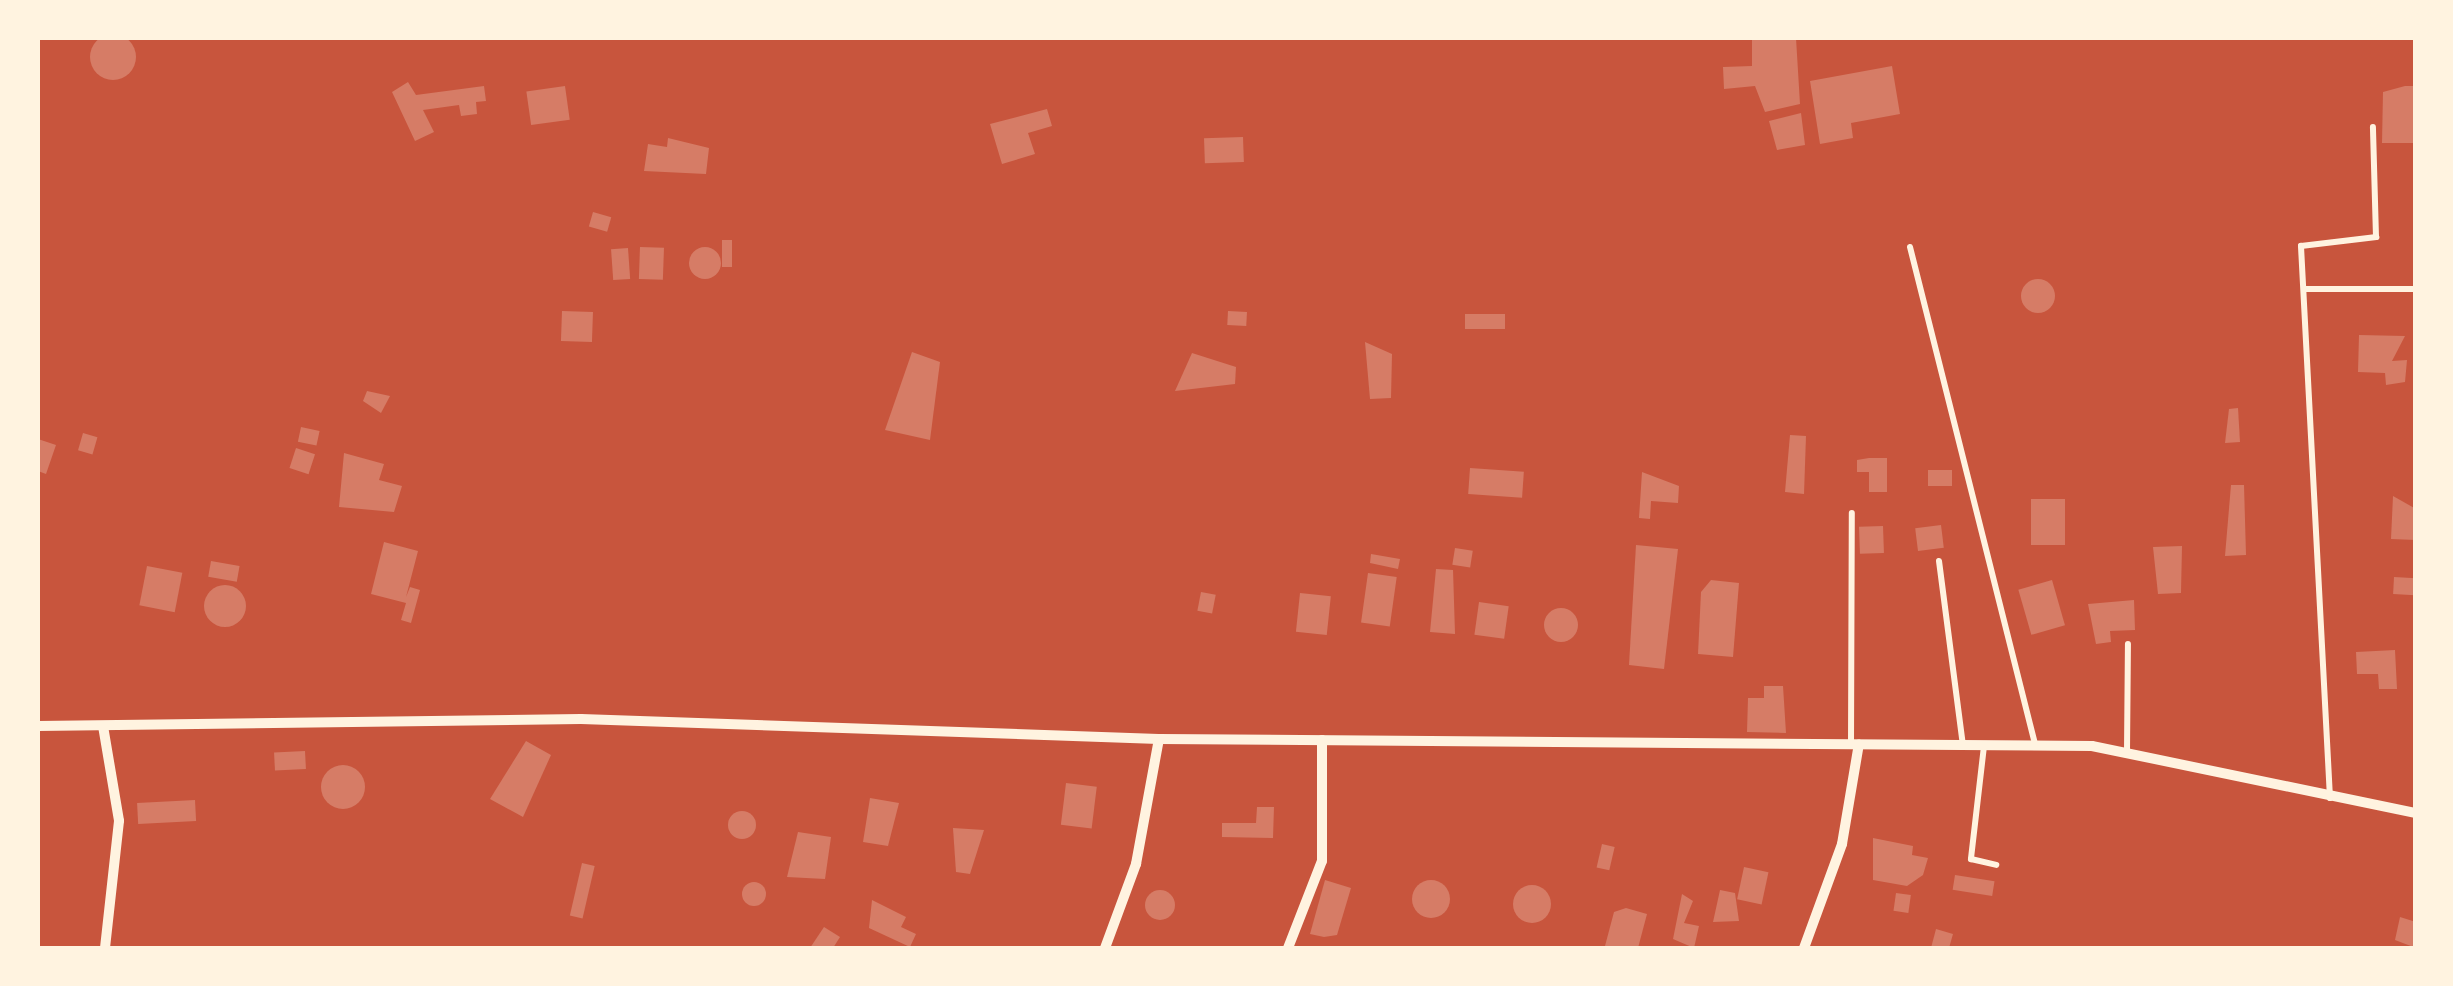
<!DOCTYPE html>
<html>
<head>
<meta charset="utf-8">
<style>
  body { margin:0 }
  #map { position:relative; width:2453px; height:986px; overflow:hidden; background:#c8553d; font-family:Montserrat,sans-serif }
  div>[style] { position:absolute }
  .building>* { inset:0; background:#d67c66; transform-origin:0 0 }
  .round { border-radius:50% }
  .service>* { height:6px; margin:-3px; padding:0 3px; transform-origin:3px; border-radius:3px; background:#fff3e0 }
  .minor>* { height:10px; margin:-5px; padding:0 5px; transform-origin:5px; border-radius:5px; background:#fff3e0 }
  span { translate:-50% -50%; white-space:nowrap; text-align:center; line-height:1.15; -webkit-text-stroke:8px #fff3e0; paint-order:stroke }
  .frame { position:absolute; inset:0; border:40px solid #fff3e0; pointer-events:none }
</style>
</head>
<body>
<div id="map">
  <div class="building">
    <div class="round" style="left:90px;top:34px;width:46px;height:46px"></div>
    <div style="clip-path:polygon(1752px 38px,1796px 38px,1800px 104px,1765px 112px,1755px 86px,1724px 89px,1723px 67px,1752px 66px)"></div>
    <div style="clip-path:polygon(1892px 66px,1900px 114px,1851px 123px,1853px 138px,1820px 144px,1810px 81px)"></div>
    <div style="clip-path:polygon(408px 82px,416px 95px,484px 86px,486px 101px,476px 102px,477px 114px,461px 116px,459px 105px,423px 110px,434px 132px,415px 141px,392px 92px)"></div>
    <div style="left:565px;top:86px;width:34px;height:39px;rotate:82deg"></div>
    <div style="clip-path:polygon(2405px 86px,2416px 86px,2416px 143px,2382px 143px,2383px 92px)"></div>
    <div style="clip-path:polygon(1047px 109px,1052px 126px,1028px 133px,1035px 154px,1002px 164px,990px 124px)"></div>
    <div style="clip-path:polygon(1801px 113px,1805px 145px,1777px 150px,1769px 121px)"></div>
    <div style="left:1243px;top:137px;width:25px;height:39px;rotate:88deg"></div>
    <div style="clip-path:polygon(668px 138px,709px 148px,706px 174px,644px 171px,648px 144px,667px 147px)"></div>
    <div style="left:593px;top:212px;width:19px;height:15px;rotate:16deg"></div>
    <div style="left:722px;top:240px;width:10px;height:27px"></div>
    <div style="left:640px;top:247px;width:24px;height:32px;rotate:2deg"></div>
    <div class="round" style="left:689px;top:247px;width:32px;height:32px"></div>
    <div style="left:628px;top:248px;width:31px;height:17px;rotate:86deg"></div>
    <div class="round" style="left:2021px;top:279px;width:34px;height:34px"></div>
    <div style="left:562px;top:311px;width:31px;height:30px;rotate:2deg"></div>
    <div style="left:1228px;top:311px;width:19px;height:14px;rotate:3deg"></div>
    <div style="left:1465px;top:314px;width:40px;height:15px"></div>
    <div style="clip-path:polygon(2359px 335px,2405px 336px,2392px 361px,2407px 360px,2405px 382px,2386px 385px,2385px 373px,2358px 372px)"></div>
    <div style="clip-path:polygon(1365px 342px,1392px 354px,1391px 398px,1370px 399px)"></div>
    <div style="clip-path:polygon(912px 352px,940px 362px,930px 440px,885px 430px)"></div>
    <div style="clip-path:polygon(1192px 353px,1236px 367px,1235px 384px,1175px 391px)"></div>
    <div style="clip-path:polygon(367px 391px,390px 396px,381px 413px,363px 401px)"></div>
    <div style="clip-path:polygon(2238px 408px,2240px 442px,2225px 443px,2229px 409px)"></div>
    <div style="left:301px;top:427px;width:19px;height:15px;rotate:12deg"></div>
    <div style="left:83px;top:433px;width:15px;height:18px;rotate:16deg"></div>
    <div style="clip-path:polygon(1790px 435px,1806px 436px,1804px 494px,1785px 492px)"></div>
    <div style="clip-path:polygon(38px 439px,56px 445px,46px 474px,38px 471px)"></div>
    <div style="left:296px;top:448px;width:20px;height:21px;rotate:18deg"></div>
    <div style="clip-path:polygon(344px 453px,384px 464px,379px 480px,402px 486px,394px 512px,339px 507px)"></div>
    <div style="clip-path:polygon(1869px 458px,1887px 458px,1887px 492px,1869px 492px,1869px 472px,1857px 472px,1857px 460px)"></div>
    <div style="left:1470px;top:468px;width:54px;height:26px;rotate:4deg"></div>
    <div style="left:1952px;top:470px;width:16px;height:24px;rotate:90deg"></div>
    <div style="clip-path:polygon(1642px 472px,1679px 486px,1678px 503px,1651px 501px,1650px 519px,1639px 518px)"></div>
    <div style="clip-path:polygon(2231px 485px,2244px 485px,2246px 555px,2225px 556px)"></div>
    <div style="clip-path:polygon(2393px 496px,2416px 509px,2416px 540px,2391px 539px)"></div>
    <div style="left:2031px;top:499px;width:34px;height:46px"></div>
    <div style="left:1941px;top:525px;width:23px;height:26px;rotate:83deg"></div>
    <div style="left:1883px;top:526px;width:27px;height:24px;rotate:88deg"></div>
    <div style="clip-path:polygon(384px 542px,418px 551px,406px 597px,410px 587px,420px 590px,411px 623px,401px 620px,406px 603px,371px 594px)"></div>
    <div style="clip-path:polygon(1636px 545px,1678px 549px,1664px 669px,1629px 665px)"></div>
    <div style="clip-path:polygon(2182px 546px,2181px 593px,2158px 594px,2153px 547px)"></div>
    <div style="left:1455px;top:548px;width:18px;height:17px;rotate:9deg"></div>
    <div style="clip-path:polygon(1371px 554px,1400px 559px,1398px 569px,1370px 563px)"></div>
    <div style="left:211px;top:561px;width:29px;height:16px;rotate:10deg"></div>
    <div style="left:147px;top:566px;width:36px;height:40px;rotate:11deg"></div>
    <div style="clip-path:polygon(1436px 569px,1453px 570px,1455px 634px,1430px 632px)"></div>
    <div style="left:1368px;top:573px;width:29px;height:50px;rotate:8deg"></div>
    <div style="left:2394px;top:577px;width:22px;height:17px;rotate:3deg"></div>
    <div style="clip-path:polygon(1711px 580px,1739px 583px,1733px 657px,1698px 654px,1701px 592px)"></div>
    <div style="left:2052px;top:580px;width:47px;height:35px;rotate:74deg"></div>
    <div class="round" style="left:204px;top:585px;width:42px;height:42px"></div>
    <div style="left:1201px;top:592px;width:15px;height:19px;rotate:11deg"></div>
    <div style="left:1300px;top:593px;width:31px;height:39px;rotate:6deg"></div>
    <div style="clip-path:polygon(2134px 600px,2135px 630px,2110px 631px,2111px 642px,2096px 644px,2088px 604px)"></div>
    <div style="left:1479px;top:602px;width:30px;height:33px;rotate:8deg"></div>
    <div class="round" style="left:1544px;top:608px;width:34px;height:34px"></div>
    <div style="clip-path:polygon(2395px 650px,2397px 689px,2379px 689px,2378px 674px,2357px 674px,2356px 652px)"></div>
    <div style="clip-path:polygon(1764px 686px,1783px 686px,1786px 733px,1747px 732px,1748px 698px,1764px 698px)"></div>
    <div style="clip-path:polygon(526px 741px,551px 755px,523px 817px,490px 799px)"></div>
    <div style="left:305px;top:751px;width:18px;height:31px;rotate:87deg"></div>
    <div class="round" style="left:321px;top:765px;width:44px;height:44px"></div>
    <div style="left:1066px;top:783px;width:31px;height:42px;rotate:7deg"></div>
    <div style="clip-path:polygon(870px 798px,899px 803px,888px 846px,863px 842px)"></div>
    <div style="left:195px;top:800px;width:21px;height:58px;rotate:87deg"></div>
    <div style="clip-path:polygon(1257px 807px,1274px 807px,1273px 838px,1222px 837px,1222px 823px,1256px 823px)"></div>
    <div class="round" style="left:728px;top:811px;width:28px;height:28px"></div>
    <div style="clip-path:polygon(953px 828px,984px 830px,970px 874px,956px 872px)"></div>
    <div style="clip-path:polygon(798px 832px,831px 837px,825px 879px,787px 877px)"></div>
    <div style="clip-path:polygon(1873px 838px,1913px 846px,1912px 855px,1928px 858px,1923px 875px,1907px 886px,1873px 880px)"></div>
    <div style="left:1602px;top:844px;width:13px;height:24px;rotate:13deg"></div>
    <div style="left:582px;top:863px;width:13px;height:54px;rotate:13deg"></div>
    <div style="left:1744px;top:867px;width:25px;height:33px;rotate:12deg"></div>
    <div style="left:1955px;top:875px;width:40px;height:15px;rotate:9deg"></div>
    <div style="clip-path:polygon(1325px 880px,1351px 888px,1337px 935px,1324px 937px,1310px 934px)"></div>
    <div class="round" style="left:1412px;top:880px;width:38px;height:38px"></div>
    <div class="round" style="left:742px;top:882px;width:24px;height:24px"></div>
    <div class="round" style="left:1513px;top:885px;width:38px;height:38px"></div>
    <div style="clip-path:polygon(1720px 890px,1735px 893px,1739px 921px,1713px 922px)"></div>
    <div class="round" style="left:1145px;top:890px;width:30px;height:30px"></div>
    <div style="left:1896px;top:893px;width:15px;height:18px;rotate:8deg"></div>
    <div style="clip-path:polygon(1682px 894px,1693px 901px,1684px 923px,1699px 926px,1694px 948px,1673px 939px)"></div>
    <div style="clip-path:polygon(872px 900px,906px 917px,901px 927px,916px 934px,910px 947px,869px 928px)"></div>
    <div style="clip-path:polygon(1626px 908px,1647px 914px,1638px 948px,1605px 946px,1614px 912px)"></div>
    <div style="clip-path:polygon(2400px 917px,2416px 922px,2416px 948px,2395px 940px)"></div>
    <div style="clip-path:polygon(824px 927px,840px 937px,833px 948px,810px 948px)"></div>
    <div style="clip-path:polygon(1936px 929px,1953px 934px,1949px 948px,1931px 948px)"></div>
  </div>
  <div class="service">
    <div style="left:1910px;top:247px;width:512px;rotate:75.88deg"></div>
    <div style="left:2304px;top:289px;width:112px"></div>
    <div style="left:1939px;top:561px;width:186px;rotate:82.6deg"></div>
    <div style="left:1851px;top:744px;width:231px;rotate:-89.8deg"></div>
    <div style="left:1984px;top:746px;width:114px;rotate:96.6deg"></div>
    <div style="left:1971px;top:859px;width:26px;rotate:13deg"></div>
    <div style="left:2127px;top:752px;width:108px;rotate:-89.5deg"></div>
    <div style="left:2330px;top:798px;width:553px;rotate:-93.01deg"></div>
    <div style="left:2301px;top:246px;width:76px;rotate:-6.8deg"></div>
    <div style="left:2376px;top:237px;width:110px;rotate:-91.6deg"></div>
  </div>
  <div class="minor">
    <div style="left:38px;top:726px;width:543px;rotate:-0.74deg"></div>
    <div style="left:581px;top:719px;width:578px;rotate:1.98deg"></div>
    <div style="left:1159px;top:739px;width:933px;rotate:0.43deg"></div>
    <div style="left:2092px;top:746px;width:331px;rotate:11.7deg"></div>
    <div style="left:103px;top:726px;width:96px;rotate:80.4deg"></div>
    <div style="left:119px;top:821px;width:128px;rotate:96.3deg"></div>
    <div style="left:1105px;top:948px;width:90px;rotate:-69.7deg"></div>
    <div style="left:1136px;top:864px;width:127px;rotate:-79.6deg"></div>
    <div style="left:1288px;top:948px;width:93px;rotate:-68.7deg"></div>
    <div style="left:1322px;top:861px;width:121px;rotate:-90deg"></div>
    <div style="left:1804px;top:948px;width:111px;rotate:-69.9deg"></div>
    <div style="left:1842px;top:844px;width:101px;rotate:-80.4deg"></div>
  </div>
  <div class="frame"></div>
</div>
</body>
</html>
